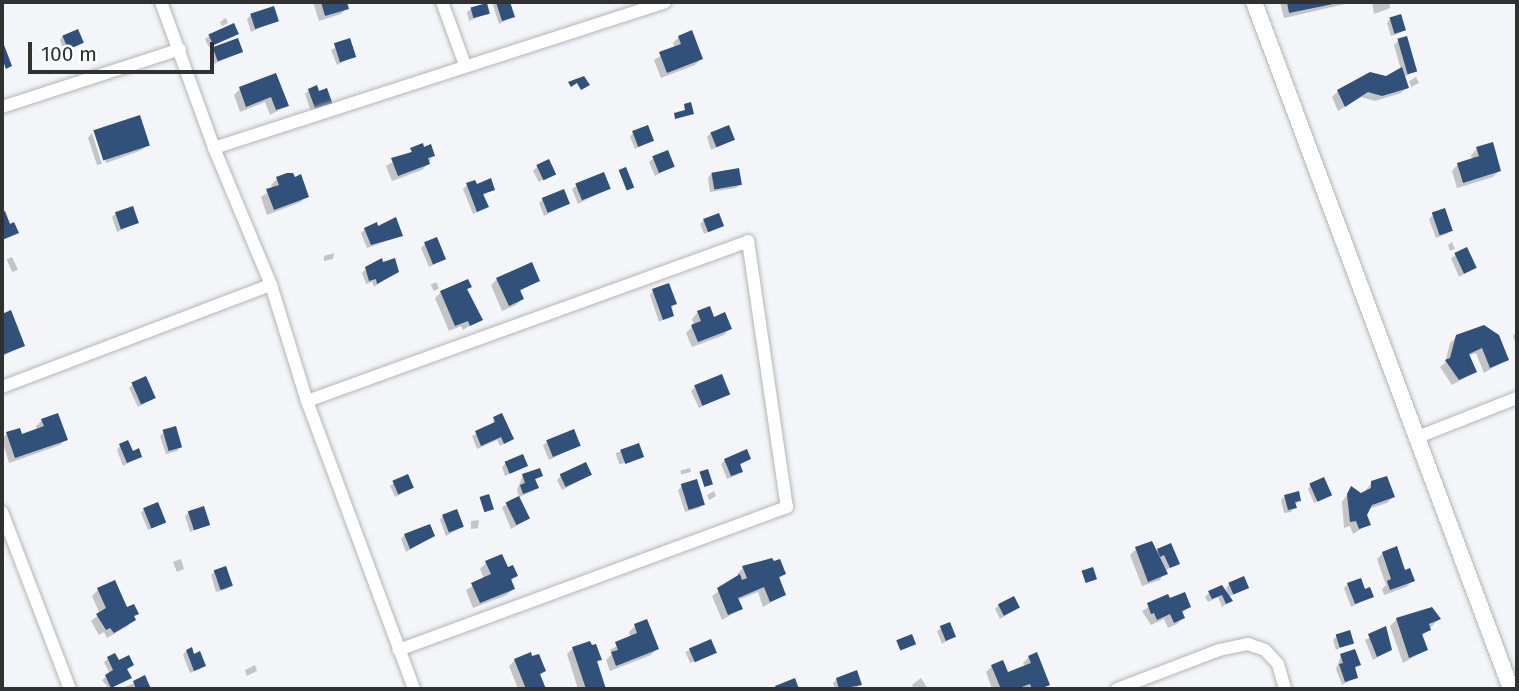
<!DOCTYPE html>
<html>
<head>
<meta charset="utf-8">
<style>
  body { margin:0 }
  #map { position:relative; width:1519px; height:691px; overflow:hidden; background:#f3f5f8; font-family:"Fira Sans",sans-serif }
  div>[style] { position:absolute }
  .shadow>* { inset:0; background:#0003; transform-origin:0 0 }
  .building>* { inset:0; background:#31507a; transform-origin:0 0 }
  .roads { filter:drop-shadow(0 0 2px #b3b5b7) drop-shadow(0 0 2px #b3b5b7) }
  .minor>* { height:12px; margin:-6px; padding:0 6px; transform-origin:6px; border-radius:6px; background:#fff }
  .tertiary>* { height:16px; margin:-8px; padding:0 8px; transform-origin:8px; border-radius:8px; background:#fff }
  span { translate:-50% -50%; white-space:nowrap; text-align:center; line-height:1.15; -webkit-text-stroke:7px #fff; paint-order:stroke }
  .frame { position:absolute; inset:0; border:4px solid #303132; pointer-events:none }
  .scale { position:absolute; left:28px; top:42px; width:186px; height:32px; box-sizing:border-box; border:4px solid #303132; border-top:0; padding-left:9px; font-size:21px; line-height:24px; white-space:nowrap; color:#303132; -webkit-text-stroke:5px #fff; paint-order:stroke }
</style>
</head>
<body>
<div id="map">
  <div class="shadow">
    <div style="clip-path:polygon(313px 2px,345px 2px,347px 8px,341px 14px,319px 21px)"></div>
    <div style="clip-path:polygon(492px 2px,508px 2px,513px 17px,499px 24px)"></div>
    <div style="clip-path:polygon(1280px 2px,1354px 2px,1284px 18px)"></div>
    <div style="clip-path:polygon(1372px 2px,1389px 2px,1390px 8px,1374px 14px)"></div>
    <div style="clip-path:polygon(471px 9px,488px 13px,469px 21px,467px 12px)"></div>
    <div style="clip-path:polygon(251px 15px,277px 20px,251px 32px,247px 19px)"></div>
    <div style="clip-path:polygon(226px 18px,228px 23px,222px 26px,220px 22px)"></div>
    <div style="clip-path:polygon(1390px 19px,1404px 30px,1400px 33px,1391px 36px,1387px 23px)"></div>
    <div style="clip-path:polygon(236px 33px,209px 47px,205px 39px,209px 36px)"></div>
    <div style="clip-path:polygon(63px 36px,81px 43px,64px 52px,60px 40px)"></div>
    <div style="clip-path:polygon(679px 37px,701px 59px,695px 65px,661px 78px,654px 60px,675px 48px,673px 43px)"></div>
    <div style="clip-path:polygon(349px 41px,354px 56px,337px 65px,331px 50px)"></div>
    <div style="clip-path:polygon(1398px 41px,1415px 71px,1404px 77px,1407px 87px,1401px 93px,1375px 101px,1361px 97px,1338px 111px,1332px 97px,1338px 91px,1387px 77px,1401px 70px,1394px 45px)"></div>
    <div style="clip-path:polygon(214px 49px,241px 52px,214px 64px,210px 52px)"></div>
    <div style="clip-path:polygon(275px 75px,287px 106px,270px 115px,265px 102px,240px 112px,234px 95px,240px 89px)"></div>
    <div style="clip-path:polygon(1416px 77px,1419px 83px,1411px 87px,1409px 81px)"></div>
    <div style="clip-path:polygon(309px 90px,318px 93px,326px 90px,312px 114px,305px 94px)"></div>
    <div style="clip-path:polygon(94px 132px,148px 144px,142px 150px,106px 163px)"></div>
    <div style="clip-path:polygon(92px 133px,102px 164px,97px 165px,88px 138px)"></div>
    <div style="clip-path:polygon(633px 133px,652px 140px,635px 149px,630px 137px)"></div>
    <div style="clip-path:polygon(711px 133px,733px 140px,711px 150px,707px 137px)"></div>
    <div style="clip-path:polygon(422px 145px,433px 155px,428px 164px,422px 170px,392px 181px,386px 166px)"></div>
    <div style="clip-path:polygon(1477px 149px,1499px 171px,1493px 177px,1457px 188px,1452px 171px,1458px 164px,1472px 160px,1471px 155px)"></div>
    <div style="clip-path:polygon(653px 159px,673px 166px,655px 176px,649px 162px)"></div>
    <div style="clip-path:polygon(537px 167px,554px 173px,539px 182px,533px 171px)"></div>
    <div style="clip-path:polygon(620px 172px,631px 188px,626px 190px)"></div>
    <div style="clip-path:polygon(711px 174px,740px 184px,736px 188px,710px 192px,708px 178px)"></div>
    <div style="clip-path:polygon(277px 179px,307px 196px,301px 202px,267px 215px,261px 197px,273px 189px,271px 185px)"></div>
    <div style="clip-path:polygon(467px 185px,493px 189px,482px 196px,487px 207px,473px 214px,463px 189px)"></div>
    <div style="clip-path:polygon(576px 186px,609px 188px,578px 204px,572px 189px)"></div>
    <div style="clip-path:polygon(543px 199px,568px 204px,544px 216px,539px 203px)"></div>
    <div style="clip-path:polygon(116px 213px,137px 223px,117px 232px,112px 217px)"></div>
    <div style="clip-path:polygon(1433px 215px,1451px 231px,1447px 234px,1436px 238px,1429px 219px)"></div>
    <div style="clip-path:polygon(704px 220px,722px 225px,704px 234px,700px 224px)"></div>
    <div style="clip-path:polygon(377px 228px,401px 236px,367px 248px,361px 233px,365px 229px)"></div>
    <div style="clip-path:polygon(1452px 242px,1455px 249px,1450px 251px,1448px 245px)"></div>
    <div style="clip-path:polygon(425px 244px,444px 259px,429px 267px,421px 248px)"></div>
    <div style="clip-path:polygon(1466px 249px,1475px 268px,1459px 277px,1451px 258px)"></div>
    <div style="clip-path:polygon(334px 253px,333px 259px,324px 261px,324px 256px)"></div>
    <div style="left:12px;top:257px;width:14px;height:6px;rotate:65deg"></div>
    <div style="clip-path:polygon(370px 264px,397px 271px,374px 287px,372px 282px,366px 284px,362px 273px)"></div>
    <div style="clip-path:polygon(497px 279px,538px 280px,519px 292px,522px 299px,516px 305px,502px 311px,491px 285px)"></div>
    <div style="left:436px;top:282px;width:7px;height:6px;rotate:63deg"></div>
    <div style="clip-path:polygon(470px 287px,466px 291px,481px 319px,463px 330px,461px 326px,449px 331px,435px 298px,441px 292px)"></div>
    <div style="clip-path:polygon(653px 291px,675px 304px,671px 308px,672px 315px,659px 322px,650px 295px)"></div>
    <div style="clip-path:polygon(10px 312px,23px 345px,2px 357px,2px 315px)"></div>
    <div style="clip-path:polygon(698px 312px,713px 319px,730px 328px,724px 335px,692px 347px,686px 333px,694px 325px,692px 319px)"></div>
    <div style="clip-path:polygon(1483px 327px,1507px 359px,1484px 373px,1476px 353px,1468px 356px,1475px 372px,1452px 385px,1440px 367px,1445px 363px,1450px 343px,1457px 337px)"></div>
    <div style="clip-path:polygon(1517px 331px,1517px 348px,1513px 336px)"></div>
    <div style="clip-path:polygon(133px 384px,154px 398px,138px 407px,129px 388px)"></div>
    <div style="clip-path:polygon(695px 387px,728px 394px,699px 408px,691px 391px)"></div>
    <div style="clip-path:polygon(494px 419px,512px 439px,500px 446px,497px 440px,477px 449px,472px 436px,492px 426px)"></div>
    <div style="clip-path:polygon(42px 420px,66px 439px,60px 445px,9px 463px,2px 439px,7px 434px,20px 436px,37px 430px,36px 426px)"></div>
    <div style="clip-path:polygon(164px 432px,180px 447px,177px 451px,166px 454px,160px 436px)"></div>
    <div style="clip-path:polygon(547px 442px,579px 445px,549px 460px,543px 445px)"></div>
    <div style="left:638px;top:445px;width:12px;height:24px;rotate:70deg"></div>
    <div style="clip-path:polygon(120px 446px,132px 453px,140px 456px,123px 466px,117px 450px)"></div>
    <div style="clip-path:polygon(749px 459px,739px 466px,741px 471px,737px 475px,727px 479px,721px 464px,725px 460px)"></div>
    <div style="clip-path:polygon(506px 463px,526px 466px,505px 476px,502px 467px)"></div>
    <div style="left:690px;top:468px;width:4px;height:10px;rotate:76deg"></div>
    <div style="clip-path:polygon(523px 475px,541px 476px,534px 480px,537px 488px,533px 491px,519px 497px,517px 490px)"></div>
    <div style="clip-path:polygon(590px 475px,562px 490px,557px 480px,561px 476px)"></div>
    <div style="clip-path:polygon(394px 483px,412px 487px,395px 497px,390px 486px)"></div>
    <div style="clip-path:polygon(1372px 483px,1393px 497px,1387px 503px,1368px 509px,1366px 515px,1369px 524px,1353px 534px,1350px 526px,1344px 528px,1342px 502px,1351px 489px,1361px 495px)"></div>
    <div style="clip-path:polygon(1311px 485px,1330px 494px,1314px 503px,1308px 489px)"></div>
    <div style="clip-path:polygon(682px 486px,703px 504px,699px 508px,685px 512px,678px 490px)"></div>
    <div style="clip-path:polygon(714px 491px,716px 496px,709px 500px,707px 495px)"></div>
    <div style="clip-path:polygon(1285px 496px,1299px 500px,1291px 512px,1284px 513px,1281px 500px)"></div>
    <div style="clip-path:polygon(519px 498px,528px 519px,511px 529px,502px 507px)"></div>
    <div style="clip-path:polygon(144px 509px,164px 522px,148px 530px,141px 513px)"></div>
    <div style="clip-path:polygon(189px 512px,208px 524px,190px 532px,185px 516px)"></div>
    <div style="clip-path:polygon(443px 516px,462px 527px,446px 536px,440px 520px)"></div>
    <div style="clip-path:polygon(479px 520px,478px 528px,471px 529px,471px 521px)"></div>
    <div style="clip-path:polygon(405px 535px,433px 536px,406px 552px,401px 539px)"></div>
    <div style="clip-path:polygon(1136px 549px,1158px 551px,1177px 563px,1165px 571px,1160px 580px,1142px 586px,1130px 555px)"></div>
    <div style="clip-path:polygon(1383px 553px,1413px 581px,1406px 587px,1384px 595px,1382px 589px,1386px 585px,1377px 559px)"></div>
    <div style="clip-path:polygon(181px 559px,184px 569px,177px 572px,173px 562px)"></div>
    <div style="clip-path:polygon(771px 560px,784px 574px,778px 580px,784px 595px,763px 607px,758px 592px,738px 600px,741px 609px,722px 620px,712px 596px,738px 577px,737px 574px,743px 568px)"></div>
    <div style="clip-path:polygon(486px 563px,507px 569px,516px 576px,510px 582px,513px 589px,507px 595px,473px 608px,466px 590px,484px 579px,480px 569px)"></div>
    <div style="clip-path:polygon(215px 571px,231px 585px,227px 589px,216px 592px,211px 575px)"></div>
    <div style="clip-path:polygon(1229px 584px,1247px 588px,1228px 597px,1231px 601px,1222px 607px,1218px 597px,1208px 602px,1205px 597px,1209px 593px,1228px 595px,1226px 588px)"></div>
    <div style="clip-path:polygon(1348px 584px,1364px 591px,1372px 597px,1351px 607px,1344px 588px)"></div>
    <div style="clip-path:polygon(98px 590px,126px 610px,137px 613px,128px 626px,107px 638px,104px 632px,99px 635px,91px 621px,100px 614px,92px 596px)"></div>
    <div style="clip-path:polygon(1167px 597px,1169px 600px,1189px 607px,1181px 614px,1183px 618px,1177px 624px,1168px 628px,1164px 619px,1151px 625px,1142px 611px)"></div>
    <div style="clip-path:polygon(999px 605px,1018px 608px,1000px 619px,995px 609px)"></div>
    <div style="clip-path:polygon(1397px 619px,1439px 619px,1421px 637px,1426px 650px,1403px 663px,1390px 626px)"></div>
    <div style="clip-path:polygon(949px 624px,954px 636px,942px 644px,937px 631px)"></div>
    <div style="clip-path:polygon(635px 626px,657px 649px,651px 655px,610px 671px,606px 660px,612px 654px,610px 650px,631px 638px,629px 632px)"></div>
    <div style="clip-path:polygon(1385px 629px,1390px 650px,1373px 660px,1365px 640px)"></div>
    <div style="clip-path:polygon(1337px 636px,1352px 642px,1336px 650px,1333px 640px)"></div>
    <div style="left:710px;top:641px;width:12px;height:27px;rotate:66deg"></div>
    <div style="clip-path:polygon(573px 648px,600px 659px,596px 663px,603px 689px,578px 689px,567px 654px)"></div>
    <div style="clip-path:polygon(186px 651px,204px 665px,200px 669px,190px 673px,183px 655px)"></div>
    <div style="clip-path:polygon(1341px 656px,1359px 665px,1355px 668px,1356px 677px,1342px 685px,1336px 669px)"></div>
    <div style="clip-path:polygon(1029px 657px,1048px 685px,1043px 689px,992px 689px,986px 672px,992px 666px,1007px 674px,1025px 667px,1023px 663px)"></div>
    <div style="clip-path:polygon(108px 659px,132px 665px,126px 670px,130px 677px,109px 689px,102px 680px,110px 674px,104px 662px)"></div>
    <div style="clip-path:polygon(515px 660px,544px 671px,539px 676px,544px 689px,518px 689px,509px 666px)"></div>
    <div style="clip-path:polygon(255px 665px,257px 671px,247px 676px,245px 670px)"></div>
    <div style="clip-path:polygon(144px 678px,149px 689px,119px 689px,132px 684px)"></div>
    <div style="clip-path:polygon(921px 678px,928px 689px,914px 689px,912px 685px)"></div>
    <div style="clip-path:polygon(837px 679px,860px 685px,854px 689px,835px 689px,833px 683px)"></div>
  </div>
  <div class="building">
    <div style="clip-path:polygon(321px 2px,347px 2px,349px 9px,325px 16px)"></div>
    <div style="clip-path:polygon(496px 2px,510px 2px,515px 17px,502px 21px)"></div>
    <div style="clip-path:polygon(1287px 2px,1338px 2px,1338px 3px,1289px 13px)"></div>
    <div style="left:487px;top:3px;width:11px;height:17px;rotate:75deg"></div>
    <div style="left:274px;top:6px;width:16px;height:25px;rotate:72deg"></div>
    <div style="left:1401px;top:14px;width:17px;height:12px;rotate:73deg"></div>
    <div style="left:234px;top:23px;width:12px;height:28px;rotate:66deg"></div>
    <div style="left:78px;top:29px;width:15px;height:17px;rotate:67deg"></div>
    <div style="clip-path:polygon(692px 30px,703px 59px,667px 73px,659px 52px,681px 44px,678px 36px)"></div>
    <div style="left:1407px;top:36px;width:37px;height:10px;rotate:74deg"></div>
    <div style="left:238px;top:38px;width:15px;height:27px;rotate:70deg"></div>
    <div style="left:350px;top:38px;width:20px;height:17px;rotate:72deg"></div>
    <div style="clip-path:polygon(4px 45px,12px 66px,6px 69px,2px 58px)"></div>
    <div style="clip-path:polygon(1402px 67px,1409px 88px,1382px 96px,1368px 92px,1345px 107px,1337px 90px,1370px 72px,1386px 76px)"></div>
    <div style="clip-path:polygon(276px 73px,289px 106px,276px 110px,271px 97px,246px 107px,239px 87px)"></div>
    <div style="clip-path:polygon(584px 76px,590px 85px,581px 90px,577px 83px,571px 87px,568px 82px)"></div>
    <div style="clip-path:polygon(317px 85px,319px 91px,327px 88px,333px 105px,316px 111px,308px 89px)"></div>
    <div style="clip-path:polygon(691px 102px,694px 114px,675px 119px,674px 113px,685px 110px,684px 104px)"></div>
    <div style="left:140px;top:115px;width:32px;height:49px;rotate:72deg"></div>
    <div style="left:648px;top:125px;width:17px;height:17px;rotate:69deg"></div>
    <div style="left:729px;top:125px;width:16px;height:20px;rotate:68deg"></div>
    <div style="clip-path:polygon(1493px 142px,1501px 171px,1463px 183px,1457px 163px,1479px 156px,1476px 147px)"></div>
    <div style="clip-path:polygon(423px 143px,424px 147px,431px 144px,435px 156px,428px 158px,430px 164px,398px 176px,391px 158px,412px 152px,410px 148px)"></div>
    <div style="left:668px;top:150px;width:18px;height:17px;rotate:68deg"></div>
    <div style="left:549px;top:159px;width:17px;height:14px;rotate:65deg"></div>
    <div style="left:626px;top:167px;width:22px;height:8px;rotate:68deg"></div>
    <div style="left:739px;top:168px;width:17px;height:28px;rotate:80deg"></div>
    <div style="left:604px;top:172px;width:18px;height:31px;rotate:68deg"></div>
    <div style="clip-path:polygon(287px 173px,293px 173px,295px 177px,301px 174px,309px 197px,274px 210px,266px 189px,279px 185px,276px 177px)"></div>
    <div style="clip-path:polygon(491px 178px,495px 190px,483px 194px,489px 207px,477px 212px,466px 183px,475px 180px,477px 184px)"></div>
    <div style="left:564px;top:189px;width:16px;height:24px;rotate:68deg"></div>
    <div style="left:133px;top:206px;width:18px;height:19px;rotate:71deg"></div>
    <div style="left:1445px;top:208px;width:24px;height:14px;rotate:71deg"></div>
    <div style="clip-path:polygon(5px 211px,10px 224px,14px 222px,19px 233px,2px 240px,2px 212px)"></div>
    <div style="left:719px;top:213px;width:14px;height:17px;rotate:69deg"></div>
    <div style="clip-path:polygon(396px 217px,403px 236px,371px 245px,364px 228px,377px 222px,378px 226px)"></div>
    <div style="left:437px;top:237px;width:24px;height:14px;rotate:68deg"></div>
    <div style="left:1467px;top:247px;width:23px;height:14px;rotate:65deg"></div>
    <div style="clip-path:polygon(382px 258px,383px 262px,395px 258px,399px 272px,377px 284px,376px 279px,369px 281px,365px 267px)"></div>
    <div style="clip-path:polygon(532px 262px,540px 281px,520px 290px,524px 299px,509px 306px,496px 278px)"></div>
    <div style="clip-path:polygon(468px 279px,472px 287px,467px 289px,483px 320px,470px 326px,468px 321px,455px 326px,440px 291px)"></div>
    <div style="clip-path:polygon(669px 283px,677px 304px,671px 306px,674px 316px,663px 320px,652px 289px)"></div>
    <div style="clip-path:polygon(710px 306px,714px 317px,725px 312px,732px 329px,698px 342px,691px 325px,701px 321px,697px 311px)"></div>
    <div style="clip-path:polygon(11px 310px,25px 346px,2px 355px,2px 314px)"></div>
    <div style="clip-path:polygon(1484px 325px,1499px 335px,1509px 360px,1490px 368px,1482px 348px,1469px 354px,1477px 372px,1459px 380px,1445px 360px,1450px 358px,1456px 335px)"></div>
    <div style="left:722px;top:374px;width:22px;height:30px;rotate:68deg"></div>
    <div style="left:146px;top:376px;width:24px;height:16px;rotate:66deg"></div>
    <div style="clip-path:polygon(58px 413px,68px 440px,15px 458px,6px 432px,20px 428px,22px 434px,44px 426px,41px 419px)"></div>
    <div style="clip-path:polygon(502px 413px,514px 439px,504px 444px,501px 437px,481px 446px,475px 431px,495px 422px,493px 417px)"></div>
    <div style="left:176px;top:426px;width:22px;height:14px;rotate:74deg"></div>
    <div style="left:574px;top:429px;width:18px;height:30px;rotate:68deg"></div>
    <div style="clip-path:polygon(128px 440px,133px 451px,139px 448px,142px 457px,127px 463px,119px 444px)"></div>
    <div style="left:639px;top:443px;width:15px;height:20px;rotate:70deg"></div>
    <div style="clip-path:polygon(747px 449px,751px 459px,740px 464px,743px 472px,731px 476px,724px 459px)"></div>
    <div style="left:523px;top:454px;width:13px;height:20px;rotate:67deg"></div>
    <div style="left:586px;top:462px;width:14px;height:29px;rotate:65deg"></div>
    <div style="clip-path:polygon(540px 468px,543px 476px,535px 479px,539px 488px,523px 494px,520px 485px,525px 483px,522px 474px)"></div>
    <div style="left:708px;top:469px;width:16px;height:9px;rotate:72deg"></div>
    <div style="left:408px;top:474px;width:15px;height:17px;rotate:67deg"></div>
    <div style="clip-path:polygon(1387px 476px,1395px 497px,1372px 505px,1367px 515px,1371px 525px,1359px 529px,1356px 521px,1350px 522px,1347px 494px,1351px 486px,1361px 493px,1371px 488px,1371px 481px)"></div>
    <div style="left:1324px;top:477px;width:20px;height:16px;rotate:66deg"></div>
    <div style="left:697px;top:479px;width:27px;height:17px;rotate:73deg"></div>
    <div style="clip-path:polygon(1299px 491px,1301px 501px,1295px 502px,1297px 508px,1288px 510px,1284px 495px)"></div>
    <div style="left:489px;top:494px;width:16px;height:10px;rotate:72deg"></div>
    <div style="left:519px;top:496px;width:25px;height:15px;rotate:64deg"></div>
    <div style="left:158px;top:502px;width:22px;height:16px;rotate:68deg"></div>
    <div style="left:204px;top:506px;width:20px;height:17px;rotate:72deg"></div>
    <div style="left:457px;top:509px;width:19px;height:16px;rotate:69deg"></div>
    <div style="clip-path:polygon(430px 524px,435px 536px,410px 549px,404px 534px)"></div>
    <div style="clip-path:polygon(1152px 541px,1168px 574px,1148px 582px,1135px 547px)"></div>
    <div style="clip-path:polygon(1171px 543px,1180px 564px,1170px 568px,1164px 555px,1160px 557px,1157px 549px)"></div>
    <div style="clip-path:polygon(1397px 546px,1405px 570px,1410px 568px,1415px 581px,1390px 590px,1387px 581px,1391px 579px,1382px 552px)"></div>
    <div style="clip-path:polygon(502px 554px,508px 567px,513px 565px,518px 576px,511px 579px,515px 589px,480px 603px,471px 583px,491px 574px,485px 561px)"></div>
    <div style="clip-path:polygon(772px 558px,774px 561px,780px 559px,786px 574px,779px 577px,786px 595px,770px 602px,764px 587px,738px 598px,743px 609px,728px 615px,717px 588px,740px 574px,742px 580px,747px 578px,742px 566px)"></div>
    <div style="left:226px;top:566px;width:21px;height:13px;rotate:71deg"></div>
    <div style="left:1093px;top:567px;width:13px;height:12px;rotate:72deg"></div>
    <div style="left:1244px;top:576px;width:13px;height:17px;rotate:67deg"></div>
    <div style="clip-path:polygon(1361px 578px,1365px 589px,1370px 587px,1374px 597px,1355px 604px,1347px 583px)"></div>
    <div style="clip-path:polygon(115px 580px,127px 607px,134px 604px,139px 614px,134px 616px,136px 620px,114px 633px,110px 628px,106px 630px,96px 614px,106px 608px,97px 588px)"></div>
    <div style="clip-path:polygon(1222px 585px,1233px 601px,1226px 604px,1222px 595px,1212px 599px,1208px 591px)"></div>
    <div style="clip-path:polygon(1185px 592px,1191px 607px,1182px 611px,1185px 618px,1174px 623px,1170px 614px,1157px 620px,1154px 613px,1151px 614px,1147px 603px,1168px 594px,1170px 598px)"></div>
    <div style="left:1014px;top:596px;width:13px;height:18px;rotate:63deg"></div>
    <div style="clip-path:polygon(1432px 607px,1441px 619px,1429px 624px,1431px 630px,1422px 634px,1428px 650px,1409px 658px,1396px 618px)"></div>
    <div style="clip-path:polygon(647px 619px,659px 649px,616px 666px,611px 652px,618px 650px,615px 642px,637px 633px,634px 624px)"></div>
    <div style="left:950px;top:622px;width:16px;height:11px;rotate:68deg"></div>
    <div style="clip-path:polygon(1386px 626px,1392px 650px,1377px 657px,1368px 634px)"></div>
    <div style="left:1350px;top:630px;width:14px;height:15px;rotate:73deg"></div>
    <div style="left:912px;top:634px;width:11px;height:17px;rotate:68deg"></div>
    <div style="left:711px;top:639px;width:15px;height:24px;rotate:67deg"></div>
    <div style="clip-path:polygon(590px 641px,592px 645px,596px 644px,602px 660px,597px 661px,606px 689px,586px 689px,572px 647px)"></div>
    <div style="clip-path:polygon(192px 647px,194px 654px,200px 651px,206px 666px,194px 671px,186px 650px)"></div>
    <div style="clip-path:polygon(1355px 649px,1361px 665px,1355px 667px,1358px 678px,1345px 682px,1339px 664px,1343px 663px,1340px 654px)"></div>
    <div style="clip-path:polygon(531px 652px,532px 656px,539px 654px,546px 671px,540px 674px,546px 689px,526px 689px,514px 659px)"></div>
    <div style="clip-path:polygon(1037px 652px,1050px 685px,1039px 689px,1032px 689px,1030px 684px,1016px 689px,1001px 689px,991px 665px,1003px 660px,1008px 672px,1031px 663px,1028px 656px)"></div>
    <div style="clip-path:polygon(115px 653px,119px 660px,129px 655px,134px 665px,127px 669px,132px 678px,111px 688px,105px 675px,113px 670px,107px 657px)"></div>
    <div style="clip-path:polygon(857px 670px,862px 685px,839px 689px,836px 678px)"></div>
    <div style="clip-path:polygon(145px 675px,151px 689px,136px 689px,133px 681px)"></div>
    <div style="clip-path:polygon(795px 678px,799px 689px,777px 689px,775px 686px)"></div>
  </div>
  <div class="roads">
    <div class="minor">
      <div style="left:161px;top:2px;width:155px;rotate:70deg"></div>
      <div style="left:214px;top:148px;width:148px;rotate:67.4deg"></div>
      <div style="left:271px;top:285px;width:121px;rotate:72.8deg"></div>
      <div style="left:307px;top:401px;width:307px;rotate:69.6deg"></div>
      <div style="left:442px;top:2px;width:67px;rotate:69.9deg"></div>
      <div style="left:2px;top:107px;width:187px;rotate:-18deg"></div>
      <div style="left:214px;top:148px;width:474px;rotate:-17.9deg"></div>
      <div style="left:2px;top:387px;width:288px;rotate:-20.8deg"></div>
      <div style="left:307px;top:401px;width:469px;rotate:-19.9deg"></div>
      <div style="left:748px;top:241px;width:269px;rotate:81.7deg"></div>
      <div style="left:787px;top:507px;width:414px;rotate:159.8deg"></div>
      <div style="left:1418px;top:437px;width:106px;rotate:-21.5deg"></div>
      <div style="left:2px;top:512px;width:190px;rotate:69deg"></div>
      <div style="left:1117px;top:689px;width:109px;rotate:-20.9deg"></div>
      <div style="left:1219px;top:650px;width:30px;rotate:-12deg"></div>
      <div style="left:1248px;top:644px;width:18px;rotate:19deg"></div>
      <div style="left:1265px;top:650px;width:19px;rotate:47deg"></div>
      <div style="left:1278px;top:664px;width:26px;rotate:74deg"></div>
    </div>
    <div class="tertiary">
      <div style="left:1254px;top:2px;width:733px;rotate:69.49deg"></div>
    </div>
  </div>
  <div class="frame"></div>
  <div class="scale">100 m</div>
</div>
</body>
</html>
